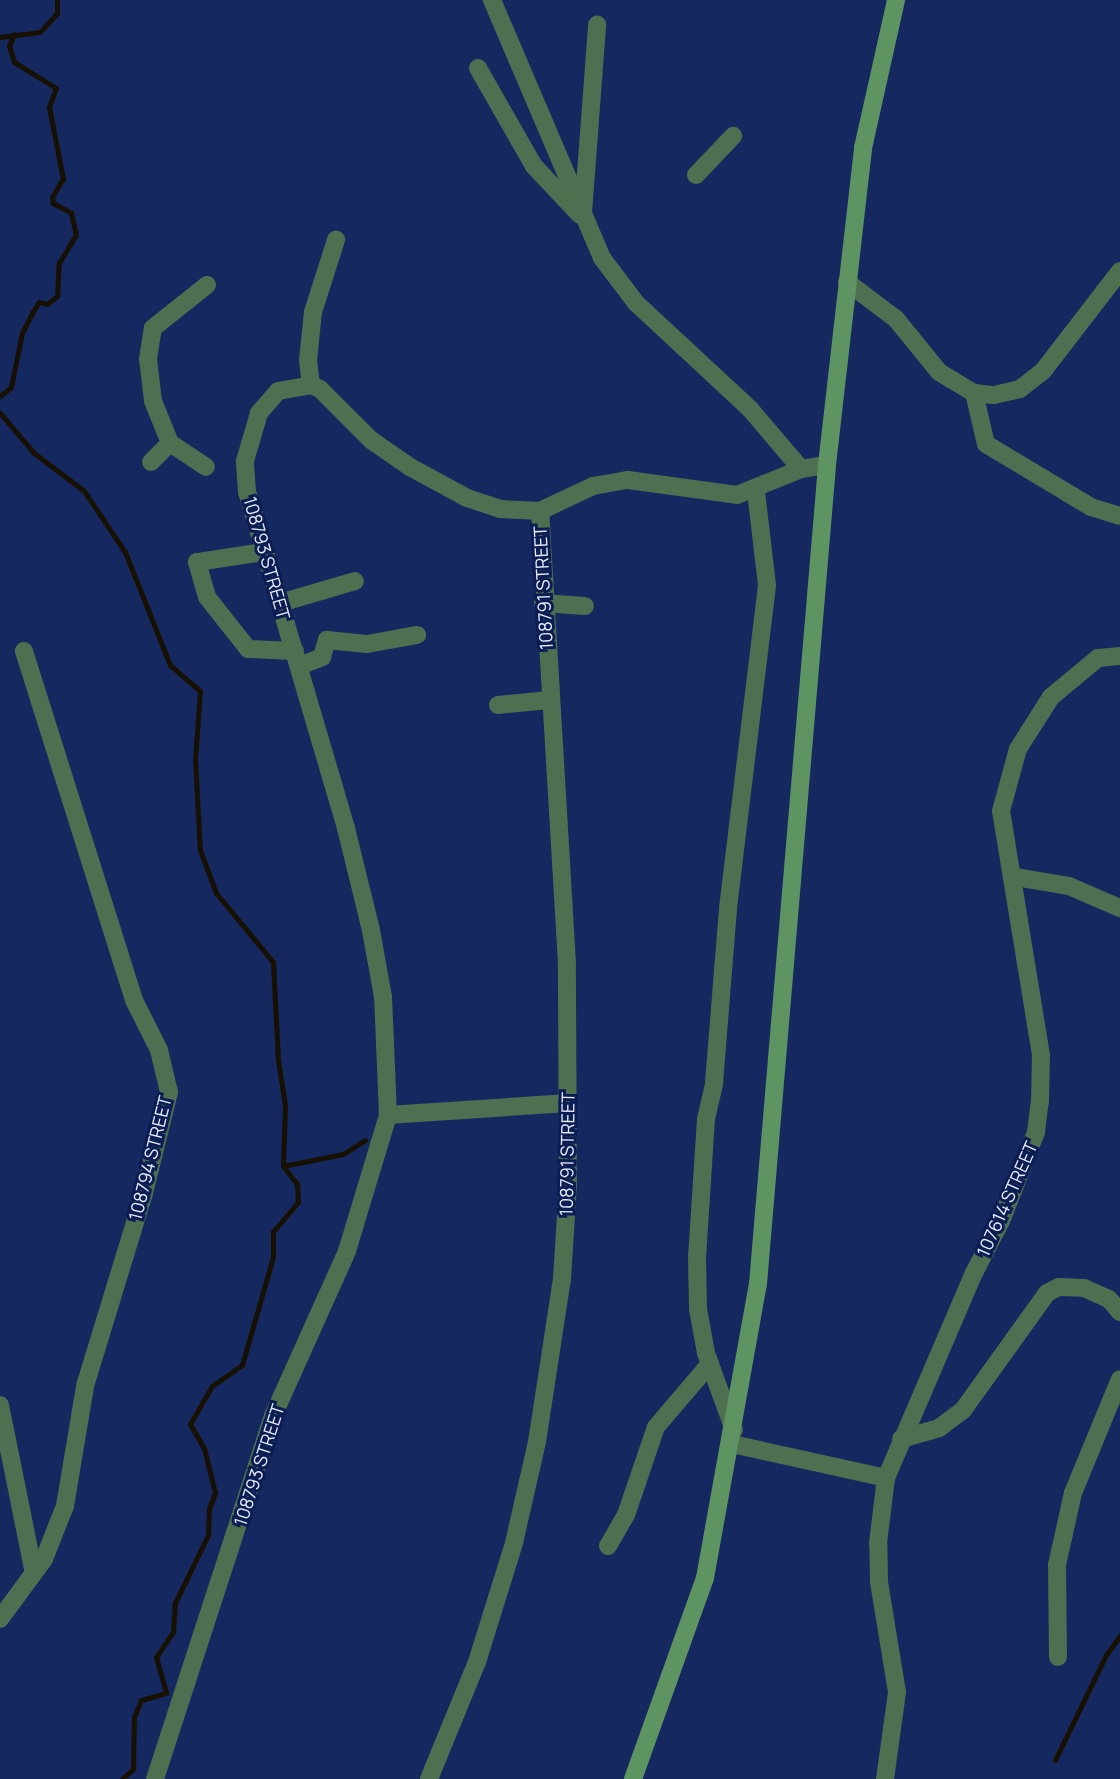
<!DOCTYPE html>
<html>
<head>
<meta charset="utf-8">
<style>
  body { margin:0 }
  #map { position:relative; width:1120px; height:1779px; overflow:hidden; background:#152860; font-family:Manrope,sans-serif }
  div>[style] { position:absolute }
  .stream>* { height:5px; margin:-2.5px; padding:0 2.5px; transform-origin:2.5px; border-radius:2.5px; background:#171104 }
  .minor>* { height:18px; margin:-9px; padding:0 9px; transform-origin:9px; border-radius:9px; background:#4e6f50 }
  .secondary>* { height:18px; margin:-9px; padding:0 9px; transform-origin:9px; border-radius:9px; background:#5e9462 }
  span { translate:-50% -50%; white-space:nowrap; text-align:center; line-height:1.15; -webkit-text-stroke:6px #0c1d54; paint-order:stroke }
  .street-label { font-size:18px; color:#e5ecfa }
</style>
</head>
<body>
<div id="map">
  <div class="stream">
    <div style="left:0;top:37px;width:40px;rotate:-7.1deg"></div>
    <div style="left:40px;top:32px;width:25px;rotate:-48deg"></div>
    <div style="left:57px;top:13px;width:13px;rotate:-90deg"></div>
    <div style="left:0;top:396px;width:14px;rotate:-39deg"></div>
    <div style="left:11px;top:387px;width:55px;rotate:-78.5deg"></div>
    <div style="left:22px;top:333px;width:22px;rotate:-63deg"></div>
    <div style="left:32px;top:313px;width:13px;rotate:-58deg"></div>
    <div style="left:39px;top:302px;width:8px;rotate:14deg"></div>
    <div style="left:47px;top:304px;width:13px;rotate:-39deg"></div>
    <div style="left:57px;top:296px;width:33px;rotate:-87deg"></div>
    <div style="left:59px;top:263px;width:33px;rotate:-59deg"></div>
    <div style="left:76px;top:235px;width:23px;rotate:-103deg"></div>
    <div style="left:71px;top:213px;width:21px;rotate:-151deg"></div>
    <div style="left:53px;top:203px;width:6px;rotate:-99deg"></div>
    <div style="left:52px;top:197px;width:21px;rotate:-59deg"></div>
    <div style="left:63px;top:179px;width:73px;rotate:-101deg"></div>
    <div style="left:49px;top:107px;width:20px;rotate:-70deg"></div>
    <div style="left:56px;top:88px;width:49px;rotate:-148.2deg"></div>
    <div style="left:14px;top:62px;width:17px;rotate:-107deg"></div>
    <div style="left:9px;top:46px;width:13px;rotate:-67deg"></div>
    <div style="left:0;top:413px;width:52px;rotate:49.6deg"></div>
    <div style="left:34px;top:453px;width:63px;rotate:37.2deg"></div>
    <div style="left:84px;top:491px;width:73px;rotate:56.1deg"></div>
    <div style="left:125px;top:552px;width:122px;rotate:68.3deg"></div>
    <div style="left:170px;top:665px;width:40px;rotate:41deg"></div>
    <div style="left:200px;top:691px;width:68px;rotate:94.2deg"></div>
    <div style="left:195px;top:759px;width:91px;rotate:86.9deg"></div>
    <div style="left:200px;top:850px;width:46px;rotate:69.6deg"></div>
    <div style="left:216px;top:893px;width:89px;rotate:50.4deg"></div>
    <div style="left:273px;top:962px;width:98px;rotate:87.1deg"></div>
    <div style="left:278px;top:1060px;width:46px;rotate:81.2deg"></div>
    <div style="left:285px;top:1105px;width:61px;rotate:91.9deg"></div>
    <div style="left:283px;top:1166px;width:23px;rotate:52deg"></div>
    <div style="left:297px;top:1184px;width:18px;rotate:87deg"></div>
    <div style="left:298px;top:1202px;width:39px;rotate:130deg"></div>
    <div style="left:273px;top:1232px;width:25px;rotate:90deg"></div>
    <div style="left:273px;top:1257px;width:112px;rotate:106deg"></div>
    <div style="left:242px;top:1365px;width:37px;rotate:145deg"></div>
    <div style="left:212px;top:1386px;width:44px;rotate:120.1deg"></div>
    <div style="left:190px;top:1424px;width:28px;rotate:60deg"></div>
    <div style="left:204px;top:1448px;width:46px;rotate:76.3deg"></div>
    <div style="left:215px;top:1493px;width:17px;rotate:111deg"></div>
    <div style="left:209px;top:1509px;width:26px;rotate:92deg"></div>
    <div style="left:208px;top:1535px;width:76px;rotate:115.9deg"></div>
    <div style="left:175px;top:1603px;width:29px;rotate:94deg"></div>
    <div style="left:173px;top:1632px;width:30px;rotate:124deg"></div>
    <div style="left:156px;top:1657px;width:37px;rotate:74deg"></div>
    <div style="left:166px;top:1693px;width:26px;rotate:164deg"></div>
    <div style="left:141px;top:1700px;width:18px;rotate:112deg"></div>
    <div style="left:134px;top:1717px;width:52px;rotate:91.1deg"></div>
    <div style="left:133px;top:1769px;width:15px;rotate:138deg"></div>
    <div style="left:283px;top:1166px;width:61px;rotate:-11.3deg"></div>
    <div style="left:343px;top:1154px;width:26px;rotate:-32deg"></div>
    <div style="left:1055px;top:1760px;width:117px;rotate:-64.1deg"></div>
    <div style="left:1106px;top:1655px;width:24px;rotate:-54deg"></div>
  </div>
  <div class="minor">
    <div style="left:492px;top:0;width:280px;rotate:66.9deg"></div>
    <div style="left:602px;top:258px;width:56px;rotate:52.9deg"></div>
    <div style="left:636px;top:303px;width:156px;rotate:42.9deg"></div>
    <div style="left:750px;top:409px;width:79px;rotate:49.6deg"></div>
    <div style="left:478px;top:68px;width:113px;rotate:60.3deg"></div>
    <div style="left:534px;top:166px;width:67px;rotate:46.8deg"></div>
    <div style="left:696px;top:175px;width:54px;rotate:-46.5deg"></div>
    <div style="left:583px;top:213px;width:189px;rotate:-85.7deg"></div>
    <div style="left:847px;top:282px;width:61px;rotate:37.1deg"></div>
    <div style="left:896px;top:319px;width:68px;rotate:50.9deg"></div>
    <div style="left:939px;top:372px;width:41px;rotate:31deg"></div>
    <div style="left:974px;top:393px;width:20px;rotate:6deg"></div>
    <div style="left:994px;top:395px;width:27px;rotate:-13deg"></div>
    <div style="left:1020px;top:389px;width:29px;rotate:-38deg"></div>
    <div style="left:1043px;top:371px;width:126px;rotate:-52.4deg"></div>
    <div style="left:311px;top:385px;width:25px;rotate:-97deg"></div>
    <div style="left:308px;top:360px;width:48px;rotate:-84.1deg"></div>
    <div style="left:313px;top:312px;width:76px;rotate:-72.3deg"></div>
    <div style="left:974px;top:393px;width:52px;rotate:76.8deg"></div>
    <div style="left:986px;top:444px;width:122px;rotate:31deg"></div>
    <div style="left:1091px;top:507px;width:30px;rotate:17deg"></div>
    <div style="left:170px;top:443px;width:45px;rotate:-112deg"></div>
    <div style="left:153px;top:401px;width:42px;rotate:-96.8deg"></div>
    <div style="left:148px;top:359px;width:31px;rotate:-81deg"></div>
    <div style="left:153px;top:328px;width:69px;rotate:-38.5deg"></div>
    <div style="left:151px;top:462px;width:27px;rotate:-45deg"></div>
    <div style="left:170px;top:443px;width:43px;rotate:33.7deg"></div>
    <div style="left:264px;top:552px;width:68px;rotate:171.5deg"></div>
    <div style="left:197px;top:562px;width:36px;rotate:74deg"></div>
    <div style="left:207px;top:597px;width:66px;rotate:51.7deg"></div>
    <div style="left:248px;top:649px;width:47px;rotate:2.4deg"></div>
    <div style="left:280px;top:603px;width:78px;rotate:-16.3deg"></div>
    <div style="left:543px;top:603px;width:42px;rotate:4.1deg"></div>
    <div style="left:299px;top:666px;width:25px;rotate:-21deg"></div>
    <div style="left:322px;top:657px;width:18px;rotate:-74deg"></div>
    <div style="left:327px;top:640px;width:40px;rotate:5.7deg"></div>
    <div style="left:367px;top:644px;width:51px;rotate:-10.2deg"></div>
    <div style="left:498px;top:705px;width:51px;rotate:-5.6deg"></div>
    <div style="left:1015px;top:877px;width:55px;rotate:9.5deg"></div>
    <div style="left:1069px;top:886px;width:56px;rotate:23.3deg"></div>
    <div style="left:388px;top:1115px;width:180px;rotate:-3.8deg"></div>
    <div style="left:0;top:1405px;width:171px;rotate:78.6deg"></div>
    <div style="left:734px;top:1430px;width:82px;rotate:-110deg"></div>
    <div style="left:706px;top:1353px;width:45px;rotate:-100.3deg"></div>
    <div style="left:698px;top:1309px;width:51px;rotate:-91.1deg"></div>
    <div style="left:697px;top:1258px;width:139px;rotate:-86.3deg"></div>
    <div style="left:706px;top:1119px;width:37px;rotate:-77deg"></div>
    <div style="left:714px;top:1083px;width:176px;rotate:-85.4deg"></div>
    <div style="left:728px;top:908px;width:325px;rotate:-83.1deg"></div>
    <div style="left:767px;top:585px;width:95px;rotate:-96.7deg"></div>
    <div style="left:901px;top:1439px;width:40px;rotate:-16deg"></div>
    <div style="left:939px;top:1428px;width:30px;rotate:-37deg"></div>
    <div style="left:963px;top:1410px;width:144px;rotate:-54.3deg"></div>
    <div style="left:1047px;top:1293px;width:13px;rotate:-27deg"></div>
    <div style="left:1059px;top:1287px;width:25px;rotate:2deg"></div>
    <div style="left:1084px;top:1288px;width:27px;rotate:24deg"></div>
    <div style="left:1109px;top:1299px;width:17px;rotate:50deg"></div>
    <div style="left:732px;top:1444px;width:158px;rotate:12.4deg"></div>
    <div style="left:608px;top:1546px;width:36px;rotate:-60deg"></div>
    <div style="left:626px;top:1515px;width:93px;rotate:-71.2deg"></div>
    <div style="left:656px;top:1427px;width:82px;rotate:-49.5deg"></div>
    <div style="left:0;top:1619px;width:74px;rotate:-53.7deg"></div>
    <div style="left:44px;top:1559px;width:57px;rotate:-68.4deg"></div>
    <div style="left:65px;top:1506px;width:122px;rotate:-80.5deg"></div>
    <div style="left:85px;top:1386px;width:202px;rotate:-73deg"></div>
    <div style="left:144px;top:1193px;width:104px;rotate:-76.1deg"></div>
    <div style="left:169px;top:1092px;width:43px;rotate:-103.4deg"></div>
    <div style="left:159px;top:1050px;width:56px;rotate:-116.6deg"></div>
    <div style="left:134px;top:1000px;width:366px;rotate:-107.5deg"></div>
    <div style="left:1058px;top:1657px;width:92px;rotate:-90.6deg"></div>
    <div style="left:1057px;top:1565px;width:74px;rotate:-77.5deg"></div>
    <div style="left:1073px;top:1493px;width:123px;rotate:-67.6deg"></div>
    <div style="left:155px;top:1779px;width:382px;rotate:-72deg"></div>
    <div style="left:273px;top:1416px;width:181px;rotate:-65.8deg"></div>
    <div style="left:347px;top:1251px;width:142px;rotate:-73.2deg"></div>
    <div style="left:388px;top:1115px;width:118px;rotate:-92.4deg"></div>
    <div style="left:383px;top:997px;width:68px;rotate:-100.2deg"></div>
    <div style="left:371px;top:930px;width:105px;rotate:-103.8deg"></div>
    <div style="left:346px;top:828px;width:350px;rotate:-106.4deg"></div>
    <div style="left:247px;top:492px;width:31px;rotate:-94deg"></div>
    <div style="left:245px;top:461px;width:50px;rotate:-73.7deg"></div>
    <div style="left:259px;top:413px;width:29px;rotate:-49deg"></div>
    <div style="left:278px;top:391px;width:34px;rotate:-10deg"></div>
    <div style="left:311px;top:385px;width:10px;rotate:24deg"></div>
    <div style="left:320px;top:389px;width:72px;rotate:45deg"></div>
    <div style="left:371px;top:440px;width:47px;rotate:34.7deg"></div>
    <div style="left:410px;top:467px;width:65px;rotate:28.5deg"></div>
    <div style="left:467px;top:498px;width:35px;rotate:18deg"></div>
    <div style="left:500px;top:509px;width:40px;rotate:2.9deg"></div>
    <div style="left:540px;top:511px;width:59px;rotate:-25.3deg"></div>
    <div style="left:593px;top:486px;width:36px;rotate:-10deg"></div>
    <div style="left:628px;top:480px;width:110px;rotate:7.8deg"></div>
    <div style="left:737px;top:495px;width:69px;rotate:-22.1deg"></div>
    <div style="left:801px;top:469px;width:26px;rotate:-9deg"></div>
    <div style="left:429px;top:1779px;width:126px;rotate:-67.7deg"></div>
    <div style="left:477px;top:1662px;width:125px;rotate:-72.7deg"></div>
    <div style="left:514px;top:1543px;width:104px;rotate:-77.2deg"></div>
    <div style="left:537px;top:1442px;width:165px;rotate:-81.3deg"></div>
    <div style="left:562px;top:1279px;width:96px;rotate:-86.4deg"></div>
    <div style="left:568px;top:1183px;width:220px;rotate:-90.3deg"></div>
    <div style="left:567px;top:963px;width:453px;rotate:-93.4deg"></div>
    <div style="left:885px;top:1779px;width:88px;rotate:-82.1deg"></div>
    <div style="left:897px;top:1692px;width:111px;rotate:-99.3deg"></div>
    <div style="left:879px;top:1582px;width:39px;rotate:-91deg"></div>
    <div style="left:878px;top:1543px;width:65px;rotate:-83deg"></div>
    <div style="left:886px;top:1478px;width:223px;rotate:-66.8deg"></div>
    <div style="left:974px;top:1273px;width:59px;rotate:-62.6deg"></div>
    <div style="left:1001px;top:1221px;width:96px;rotate:-68.5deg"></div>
    <div style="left:1036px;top:1132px;width:31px;rotate:-83deg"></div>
    <div style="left:1040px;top:1101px;width:46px;rotate:-88.8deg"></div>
    <div style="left:1041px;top:1055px;width:247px;rotate:-99.3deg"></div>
    <div style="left:1001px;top:811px;width:64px;rotate:-74.7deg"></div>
    <div style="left:1018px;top:749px;width:62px;rotate:-57.6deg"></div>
    <div style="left:1051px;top:697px;width:61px;rotate:-39.7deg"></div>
    <div style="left:1098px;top:658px;width:22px;rotate:-5deg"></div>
  </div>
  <div class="secondary">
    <div style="left:633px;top:1779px;width:214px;rotate:-70.3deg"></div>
    <div style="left:705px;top:1578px;width:299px;rotate:-79.8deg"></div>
    <div style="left:758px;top:1284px;width:822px;rotate:-85.18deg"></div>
    <div style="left:827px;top:465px;width:319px;rotate:-83.5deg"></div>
    <div style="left:863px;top:148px;width:152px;rotate:-77.4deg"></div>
  </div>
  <div class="street-label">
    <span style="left:267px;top:558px;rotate:74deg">108793 STREET</span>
    <span style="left:543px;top:588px;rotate:-93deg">108791 STREET</span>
    <span style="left:567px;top:1154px;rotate:-89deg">108791 STREET</span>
    <span style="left:150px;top:1158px;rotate:-76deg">108794 STREET</span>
    <span style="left:1007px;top:1199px;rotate:-66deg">107614 STREET</span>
    <span style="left:259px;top:1465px;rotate:-72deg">108793 STREET</span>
  </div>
</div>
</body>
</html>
